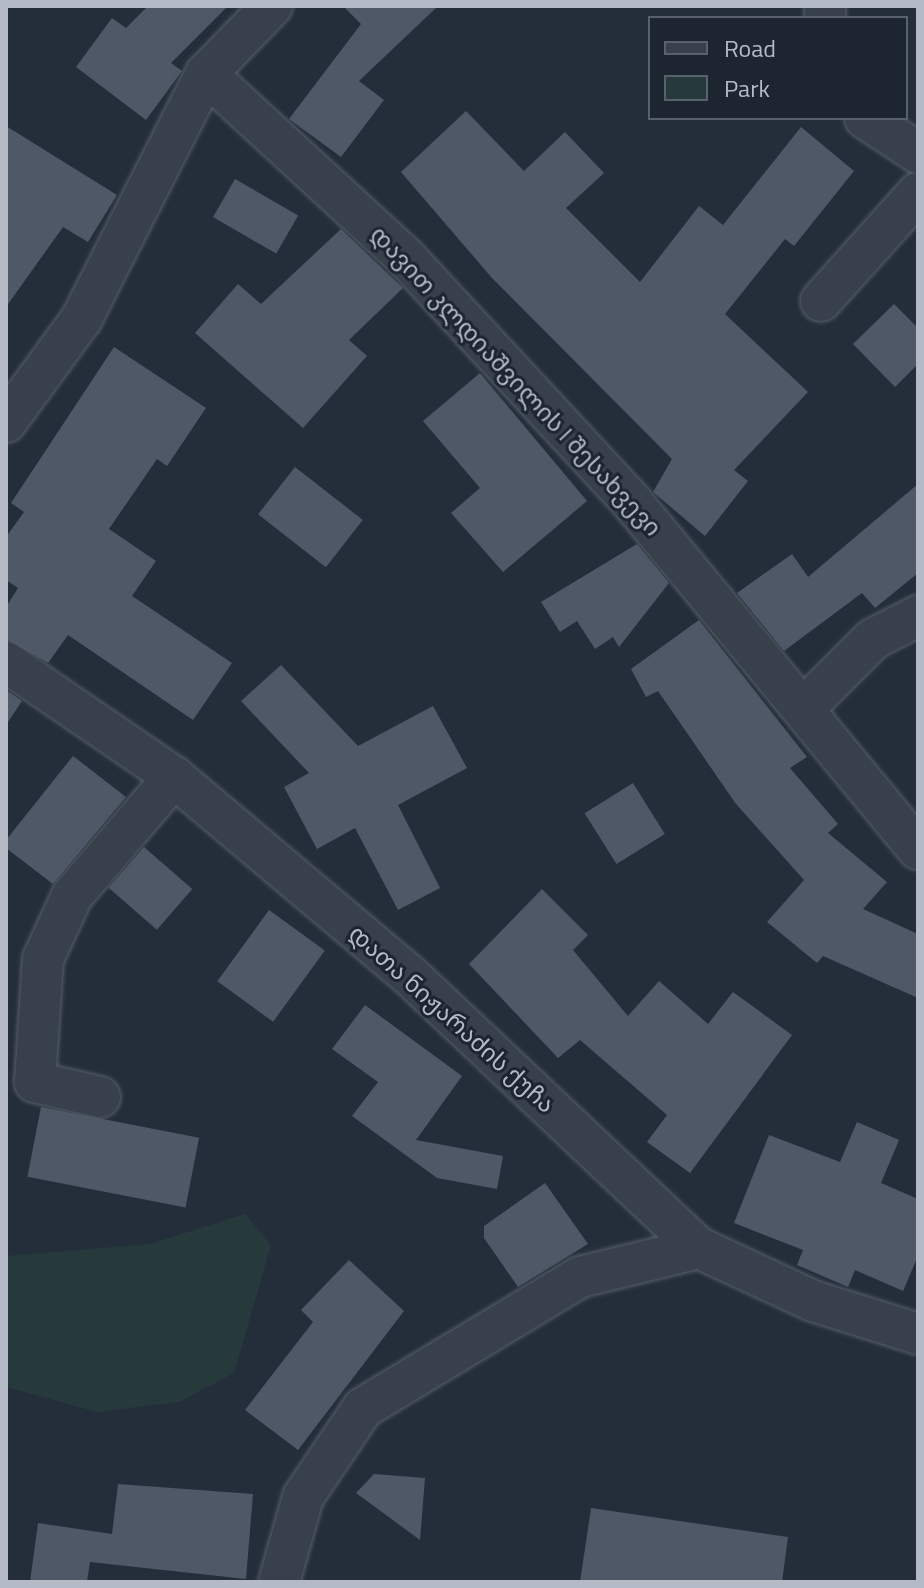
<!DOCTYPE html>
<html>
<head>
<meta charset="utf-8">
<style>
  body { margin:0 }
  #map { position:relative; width:924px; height:1588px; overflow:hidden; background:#242e3b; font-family:"Titillium Web","Noto Sans Georgian",sans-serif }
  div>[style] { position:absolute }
  .green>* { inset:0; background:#263a3c }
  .building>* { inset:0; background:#4e5867; transform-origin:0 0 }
  .roads { filter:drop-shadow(0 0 2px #565e69) drop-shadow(0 0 2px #565e69) }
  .street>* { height:40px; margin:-20px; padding:0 20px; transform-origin:20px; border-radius:20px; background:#38404b }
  span { translate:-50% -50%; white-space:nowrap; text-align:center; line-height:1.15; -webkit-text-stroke:6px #1d2530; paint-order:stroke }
  .street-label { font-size:24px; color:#b4bbc7 }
  .frame { position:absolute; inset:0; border:8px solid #b4bbc7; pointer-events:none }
  .legend { position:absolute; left:648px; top:16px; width:260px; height:104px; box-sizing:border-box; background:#1d2530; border:2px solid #59616c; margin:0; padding:10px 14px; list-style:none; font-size:24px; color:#b4bbc7 }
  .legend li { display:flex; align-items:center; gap:16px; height:40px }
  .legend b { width:40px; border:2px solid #59616c }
</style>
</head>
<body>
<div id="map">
  <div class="green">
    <div style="clip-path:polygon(245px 1214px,271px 1245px,234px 1373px,179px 1402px,97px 1412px,6px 1387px,6px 1256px,150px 1244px)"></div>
  </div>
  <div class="building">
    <div style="clip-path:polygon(148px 6px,228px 6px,171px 63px,182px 71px,146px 120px,76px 67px,112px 18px,126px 28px)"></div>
    <div style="clip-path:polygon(343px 6px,438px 6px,359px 81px,384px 100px,341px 157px,289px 119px,361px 24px)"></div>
    <div style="clip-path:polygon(466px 111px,524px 171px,565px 132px,604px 173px,566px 208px,640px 282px,699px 206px,723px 225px,801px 127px,854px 171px,794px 246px,785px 239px,725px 314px,808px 392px,734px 470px,748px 481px,705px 536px,653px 492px,672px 459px,492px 278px,401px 172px)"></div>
    <div style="clip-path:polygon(6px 126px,117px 195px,88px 242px,63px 227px,6px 307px)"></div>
    <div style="left:235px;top:179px;width:73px;height:44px;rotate:30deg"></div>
    <div style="clip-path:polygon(341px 229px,403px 288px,349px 340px,367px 356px,303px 428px,195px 333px,238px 284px,261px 304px)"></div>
    <div style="clip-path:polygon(894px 304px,918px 328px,918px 364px,895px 387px,853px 344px)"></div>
    <div style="clip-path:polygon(114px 347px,206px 408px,167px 466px,157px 459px,109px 529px,156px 561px,132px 596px,232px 663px,193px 720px,68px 635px,48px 663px,6px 639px,6px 607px,18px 588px,6px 580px,6px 537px,24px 512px,11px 503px)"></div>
    <div style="clip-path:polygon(480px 373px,587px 501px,503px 572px,451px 513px,480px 488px,423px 421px)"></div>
    <div style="left:295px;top:467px;width:86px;height:60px;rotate:38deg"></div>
    <div style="clip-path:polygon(918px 484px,918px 573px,875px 608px,862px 593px,784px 651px,737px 593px,792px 554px,808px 577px)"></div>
    <div style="clip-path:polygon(637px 544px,669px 583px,619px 647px,613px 637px,595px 649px,577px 621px,560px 632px,541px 602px)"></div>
    <div style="clip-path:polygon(699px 620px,807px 757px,790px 768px,838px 824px,828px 833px,887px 882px,863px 909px,918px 934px,918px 998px,823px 956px,817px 963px,767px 922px,804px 880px,736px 804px,658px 691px,646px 697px,631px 669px)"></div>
    <div style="clip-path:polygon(281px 665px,358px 746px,433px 706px,467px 768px,398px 805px,440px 888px,398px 910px,355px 828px,317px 849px,284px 787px,309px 773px,241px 701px)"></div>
    <div style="clip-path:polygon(6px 690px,22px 701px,6px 725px)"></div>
    <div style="clip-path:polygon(73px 756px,126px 797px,53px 884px,6px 848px,6px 840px)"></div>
    <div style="left:633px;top:783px;width:60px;height:57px;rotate:58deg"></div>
    <div style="left:144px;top:847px;width:64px;height:54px;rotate:41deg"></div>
    <div style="clip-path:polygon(542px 889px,588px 935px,573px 950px,628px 1016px,659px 981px,708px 1024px,733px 992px,792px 1035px,690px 1173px,647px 1142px,667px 1115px,580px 1040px,558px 1058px,469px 964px)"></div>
    <div style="left:269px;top:910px;width:69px;height:88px;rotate:36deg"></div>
    <div style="clip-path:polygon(365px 1005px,462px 1076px,416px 1140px,503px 1156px,497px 1189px,437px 1178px,352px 1116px,378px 1082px,332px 1049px)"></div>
    <div style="left:41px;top:1107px;width:161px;height:71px;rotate:11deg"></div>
    <div style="clip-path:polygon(857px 1122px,899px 1140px,881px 1183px,918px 1199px,918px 1256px,903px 1291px,855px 1270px,848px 1287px,797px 1265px,803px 1250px,734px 1223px,769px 1135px,840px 1162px)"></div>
    <div style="clip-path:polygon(545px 1183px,588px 1244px,518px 1287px,484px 1238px,484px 1226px)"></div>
    <div style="clip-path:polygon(349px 1260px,404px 1311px,298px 1450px,245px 1410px,313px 1322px,301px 1310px)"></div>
    <div style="clip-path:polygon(374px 1474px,425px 1478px,420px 1540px,356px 1493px)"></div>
    <div style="clip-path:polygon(118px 1484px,253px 1494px,246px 1579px,90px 1562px,87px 1582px,30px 1582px,38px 1523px,112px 1534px)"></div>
    <div style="clip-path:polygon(591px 1508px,788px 1537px,782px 1582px,580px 1582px)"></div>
  </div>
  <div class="roads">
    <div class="street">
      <div style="left:825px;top:6px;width:12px;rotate:90deg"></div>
      <div style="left:206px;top:74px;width:273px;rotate:42.6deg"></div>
      <div style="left:407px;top:259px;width:330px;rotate:47.2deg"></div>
      <div style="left:631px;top:501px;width:451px;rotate:50.5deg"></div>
      <div style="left:865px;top:118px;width:64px;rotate:33.4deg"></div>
      <div style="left:821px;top:301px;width:145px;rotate:-48.1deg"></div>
      <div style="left:6px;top:422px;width:129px;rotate:-53.8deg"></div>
      <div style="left:82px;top:318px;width:274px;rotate:-63.1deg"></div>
      <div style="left:206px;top:74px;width:95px;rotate:-45.9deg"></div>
      <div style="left:6px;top:662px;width:204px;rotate:34.4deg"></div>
      <div style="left:174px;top:777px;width:304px;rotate:40.1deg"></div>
      <div style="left:407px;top:973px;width:401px;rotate:43.3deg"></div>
      <div style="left:699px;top:1248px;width:126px;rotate:24.9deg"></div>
      <div style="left:813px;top:1301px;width:110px;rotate:17.4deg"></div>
      <div style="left:805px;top:707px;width:96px;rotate:-45deg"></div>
      <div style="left:873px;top:639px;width:51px;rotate:-27.1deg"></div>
      <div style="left:100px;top:1097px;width:67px;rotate:-167deg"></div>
      <div style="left:35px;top:1082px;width:123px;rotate:-86.3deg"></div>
      <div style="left:43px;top:959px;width:69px;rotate:-65.3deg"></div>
      <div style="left:72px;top:896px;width:157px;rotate:-49.4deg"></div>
      <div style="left:279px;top:1582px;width:88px;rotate:-74.2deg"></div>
      <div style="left:303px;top:1497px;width:107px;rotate:-56deg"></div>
      <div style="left:363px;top:1408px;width:253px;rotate:-31.1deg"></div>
      <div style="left:580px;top:1277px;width:122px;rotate:-13.7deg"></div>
    </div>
  </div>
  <div class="street-label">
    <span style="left:516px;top:381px;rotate:47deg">დავით კლდიაშვილის I შესახვევი</span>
    <span style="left:452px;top:1019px;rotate:42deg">დათა ნიჟარაძის ქუჩა</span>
  </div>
  <div class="frame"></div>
  <ul class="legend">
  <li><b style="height:10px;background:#38404b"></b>Road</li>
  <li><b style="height:22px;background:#263a3c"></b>Park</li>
  </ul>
</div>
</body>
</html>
